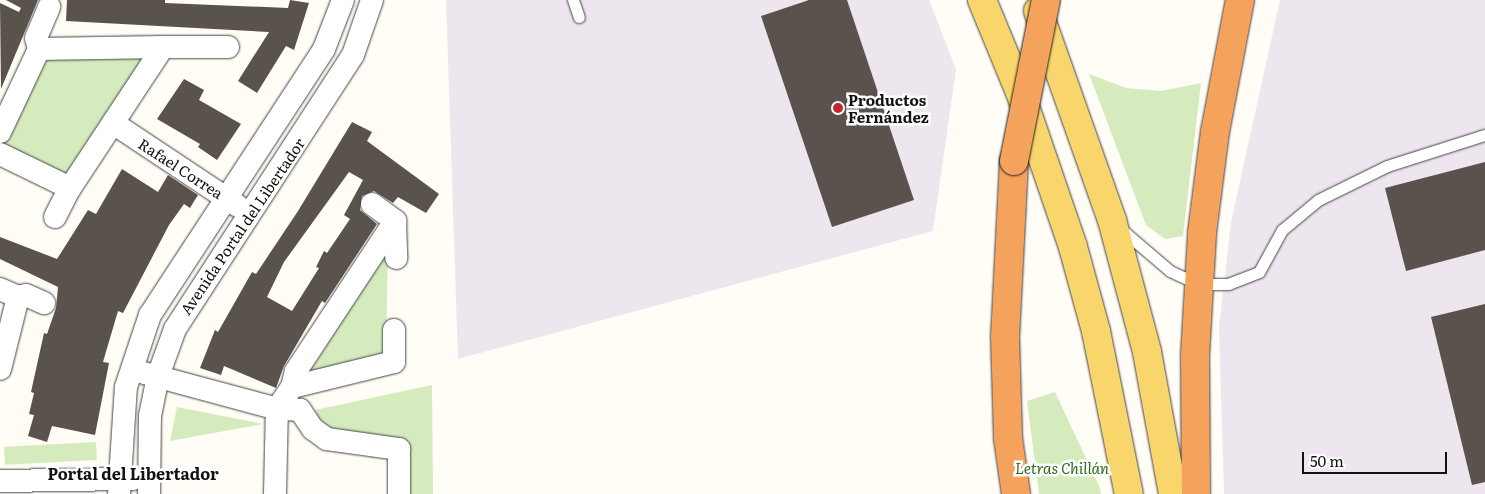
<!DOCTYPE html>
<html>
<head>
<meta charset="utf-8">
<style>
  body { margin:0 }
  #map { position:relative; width:1485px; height:494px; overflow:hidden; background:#fffdf5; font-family:Literata,serif }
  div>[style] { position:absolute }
  .industrial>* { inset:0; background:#eee6ef }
  .green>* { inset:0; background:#d5ebbd; transform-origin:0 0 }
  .building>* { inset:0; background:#5a524d }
  .roads { filter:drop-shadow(0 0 1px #444) drop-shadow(0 0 1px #444) }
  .service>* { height:11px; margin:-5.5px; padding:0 5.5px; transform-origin:5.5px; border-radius:5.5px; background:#fff }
  .minor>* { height:22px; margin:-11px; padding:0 11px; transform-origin:11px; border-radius:11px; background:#fff }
  .primary>* { height:28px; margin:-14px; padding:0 14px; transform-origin:14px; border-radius:14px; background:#f9d66b }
  .motorway>* { height:28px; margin:-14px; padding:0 14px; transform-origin:14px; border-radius:14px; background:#f5a25d }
  .bridges { filter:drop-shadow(0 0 1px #222) drop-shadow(0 0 1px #222) }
  .motorway-bridge>* { height:28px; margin:-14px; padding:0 14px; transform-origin:14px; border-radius:14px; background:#f5a25d }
  .dots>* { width:14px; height:14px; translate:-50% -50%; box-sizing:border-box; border:2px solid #fff; border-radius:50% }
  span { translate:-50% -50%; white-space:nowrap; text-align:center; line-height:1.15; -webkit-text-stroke:5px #fff; paint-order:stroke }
  .poi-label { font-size:15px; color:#111; font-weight:700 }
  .left { translate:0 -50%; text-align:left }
  .street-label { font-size:15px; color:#111 }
  .park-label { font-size:15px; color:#2f6b1f; font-style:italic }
  .neighbourhood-label { font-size:16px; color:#111; font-weight:700 }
  .scale { position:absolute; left:1302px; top:452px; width:145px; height:22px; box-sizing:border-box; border:2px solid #111; border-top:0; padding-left:6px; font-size:15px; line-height:18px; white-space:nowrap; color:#111; -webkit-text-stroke:4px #fff; paint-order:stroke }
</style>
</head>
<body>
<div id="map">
  <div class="industrial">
    <div style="clip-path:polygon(446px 0,929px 0,956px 69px,933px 231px,458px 359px)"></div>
    <div style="clip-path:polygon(1280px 0,1485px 0,1485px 494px,1224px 494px,1219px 327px,1231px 222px)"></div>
  </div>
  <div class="green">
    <div style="clip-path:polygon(44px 57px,143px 58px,68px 178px,1px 146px)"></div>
    <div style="clip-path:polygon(1089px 74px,1126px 88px,1161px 91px,1201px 83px,1183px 236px,1165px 239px,1146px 225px)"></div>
    <div style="clip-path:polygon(388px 249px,386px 354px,305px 378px)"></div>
    <div style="clip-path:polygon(432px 385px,433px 494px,409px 494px,409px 441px,334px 430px,321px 423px,315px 410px)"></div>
    <div style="clip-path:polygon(1055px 392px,1100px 488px,1101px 494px,1039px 494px,1027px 401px)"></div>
    <div style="clip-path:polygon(177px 407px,263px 424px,170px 441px)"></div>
    <div style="left:96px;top:442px;width:18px;height:92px;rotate:87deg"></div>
  </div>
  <div class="building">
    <div style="clip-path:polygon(6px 0,38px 0,1px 89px,0 3px,19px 12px,21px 8px)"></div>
    <div style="clip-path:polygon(67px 0,165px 0,165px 3px,288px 8px,290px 0,309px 3px,294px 50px,286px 46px,257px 93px,238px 81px,269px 32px,66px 21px)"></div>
    <div style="clip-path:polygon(809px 0,847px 0,914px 200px,832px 227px,761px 16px)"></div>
    <div style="clip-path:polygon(184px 79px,204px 90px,199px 100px,241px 124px,217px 160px,198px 147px,200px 144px,157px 119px)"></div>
    <div style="clip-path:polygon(evenodd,352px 122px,372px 132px,367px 141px,439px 194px,426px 213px,398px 197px,393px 203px,374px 191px,362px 196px,360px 210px,377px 224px,325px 303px,322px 301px,284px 366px,276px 388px,224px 366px,221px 375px,200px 368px,215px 330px,218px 332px,252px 272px,256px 274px,298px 211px,352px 122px,349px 172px,363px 180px,344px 215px,350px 219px,327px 253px,324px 251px,316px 267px,319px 268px,292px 311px,267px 297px,284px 262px,349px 172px)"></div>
    <div style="clip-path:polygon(1485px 162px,1485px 250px,1406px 271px,1385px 188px)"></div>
    <div style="clip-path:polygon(122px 169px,158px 192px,168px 175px,198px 195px,190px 208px,184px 204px,169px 225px,123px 313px,118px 311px,103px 362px,109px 363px,95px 435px,52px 426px,47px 442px,28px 436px,34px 415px,29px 414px,34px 393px,31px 392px,44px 333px,47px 334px,56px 308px,58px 287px,0 259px,0 237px,57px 259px,88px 210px,96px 214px)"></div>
    <div style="clip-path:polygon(1485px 304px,1485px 482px,1472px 485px,1431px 317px)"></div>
  </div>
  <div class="roads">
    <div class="service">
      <div style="left:573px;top:0;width:18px;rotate:71deg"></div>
      <div style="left:1122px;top:230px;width:63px;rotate:40.5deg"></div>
      <div style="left:1170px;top:271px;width:31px;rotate:25deg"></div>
      <div style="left:1198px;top:284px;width:30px"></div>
      <div style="left:1228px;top:284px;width:33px;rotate:-21deg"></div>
      <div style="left:1259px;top:272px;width:48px;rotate:-61.3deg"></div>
      <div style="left:1282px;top:230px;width:47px;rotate:-39.8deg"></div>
      <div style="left:1318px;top:200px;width:77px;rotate:-26.2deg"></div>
      <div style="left:1387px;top:166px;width:103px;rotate:-17.6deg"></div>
    </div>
    <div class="minor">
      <div style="left:163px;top:47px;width:65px"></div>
      <div style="left:39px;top:49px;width:11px;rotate:-105deg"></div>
      <div style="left:36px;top:38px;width:34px;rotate:-67deg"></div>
      <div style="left:113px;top:123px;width:150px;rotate:33.6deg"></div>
      <div style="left:0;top:132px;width:92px;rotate:-64.8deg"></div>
      <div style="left:39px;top:49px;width:124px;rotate:-0.9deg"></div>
      <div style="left:163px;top:47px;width:169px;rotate:123.4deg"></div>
      <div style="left:70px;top:188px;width:78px;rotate:-154.1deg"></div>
      <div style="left:372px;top:204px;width:29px;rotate:36deg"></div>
      <div style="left:395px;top:221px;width:37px;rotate:88deg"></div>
      <div style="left:55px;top:217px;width:33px;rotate:-63deg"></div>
      <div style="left:0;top:289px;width:20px;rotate:24deg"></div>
      <div style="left:18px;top:297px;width:74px;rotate:104deg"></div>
      <div style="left:18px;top:297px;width:8px;rotate:-14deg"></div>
      <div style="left:26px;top:295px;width:20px;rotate:24deg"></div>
      <div style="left:144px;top:373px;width:138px;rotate:15.1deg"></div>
      <div style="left:277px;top:409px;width:27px;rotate:-56deg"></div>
      <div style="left:292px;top:387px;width:16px;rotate:-76deg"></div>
      <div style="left:296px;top:371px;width:180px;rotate:-56.6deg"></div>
      <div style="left:292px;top:387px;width:105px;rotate:-13.8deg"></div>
      <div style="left:394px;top:362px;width:32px;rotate:-90deg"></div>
      <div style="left:0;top:481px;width:133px;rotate:-0.9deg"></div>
      <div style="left:119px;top:494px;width:107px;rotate:-86.3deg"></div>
      <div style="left:126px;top:387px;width:76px;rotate:-71.6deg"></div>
      <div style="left:150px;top:315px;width:318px;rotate:-56.8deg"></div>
      <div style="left:324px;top:49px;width:53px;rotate:-68.8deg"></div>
      <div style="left:149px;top:494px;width:78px;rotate:-89.3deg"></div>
      <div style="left:150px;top:416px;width:41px;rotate:-78.7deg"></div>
      <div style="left:158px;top:376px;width:50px;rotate:-70.1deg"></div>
      <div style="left:175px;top:329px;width:327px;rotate:-57deg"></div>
      <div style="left:353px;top:55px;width:58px;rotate:-70.9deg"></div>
      <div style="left:275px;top:494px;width:85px;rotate:-88.7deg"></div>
      <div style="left:277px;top:409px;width:23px;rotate:2deg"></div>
      <div style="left:300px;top:410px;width:23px;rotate:56deg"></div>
      <div style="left:313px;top:429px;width:17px;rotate:36deg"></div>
      <div style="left:327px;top:439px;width:73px;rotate:7.9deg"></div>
      <div style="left:399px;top:449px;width:45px;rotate:90deg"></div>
    </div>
    <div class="primary">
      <div style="left:982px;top:0;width:100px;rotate:67.6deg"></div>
      <div style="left:1020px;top:92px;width:164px;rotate:71.1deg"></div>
      <div style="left:1073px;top:247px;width:87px;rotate:74.7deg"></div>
      <div style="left:1096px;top:331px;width:166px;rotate:78.6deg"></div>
      <div style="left:1038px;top:11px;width:222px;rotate:70.5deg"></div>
      <div style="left:1112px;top:220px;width:137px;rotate:75.1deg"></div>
      <div style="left:1147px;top:352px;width:144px;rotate:79.6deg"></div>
    </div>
    <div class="motorway">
      <div style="left:1014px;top:161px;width:175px;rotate:92.9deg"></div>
      <div style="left:1005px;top:336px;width:102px;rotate:88.3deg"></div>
      <div style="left:1008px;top:438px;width:57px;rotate:81.9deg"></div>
      <div style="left:1196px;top:494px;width:138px;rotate:-90.4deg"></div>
      <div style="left:1195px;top:356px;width:123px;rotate:-86.7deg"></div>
      <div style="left:1202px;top:233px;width:102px;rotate:-82.7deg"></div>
      <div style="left:1215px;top:132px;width:134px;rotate:-79.3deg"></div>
    </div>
  </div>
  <div class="bridges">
    <div class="motorway-bridge">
      <div style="left:1014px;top:161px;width:164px;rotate:-78.8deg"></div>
    </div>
  </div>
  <div class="dots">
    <div style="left:838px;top:108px;background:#c4262e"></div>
  </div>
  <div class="poi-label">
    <span class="left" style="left:848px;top:108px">Productos<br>Fernández</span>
  </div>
  <div class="street-label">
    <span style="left:181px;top:168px;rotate:33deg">Rafael Correa</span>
    <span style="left:242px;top:226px;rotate:-56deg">Avenida Portal del Libertador</span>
  </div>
  <div class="park-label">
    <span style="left:1062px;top:468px">Letras Chillán</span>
  </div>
  <div class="neighbourhood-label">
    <span style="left:133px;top:473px">Portal del Libertador</span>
  </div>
  <div class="scale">50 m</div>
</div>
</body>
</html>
